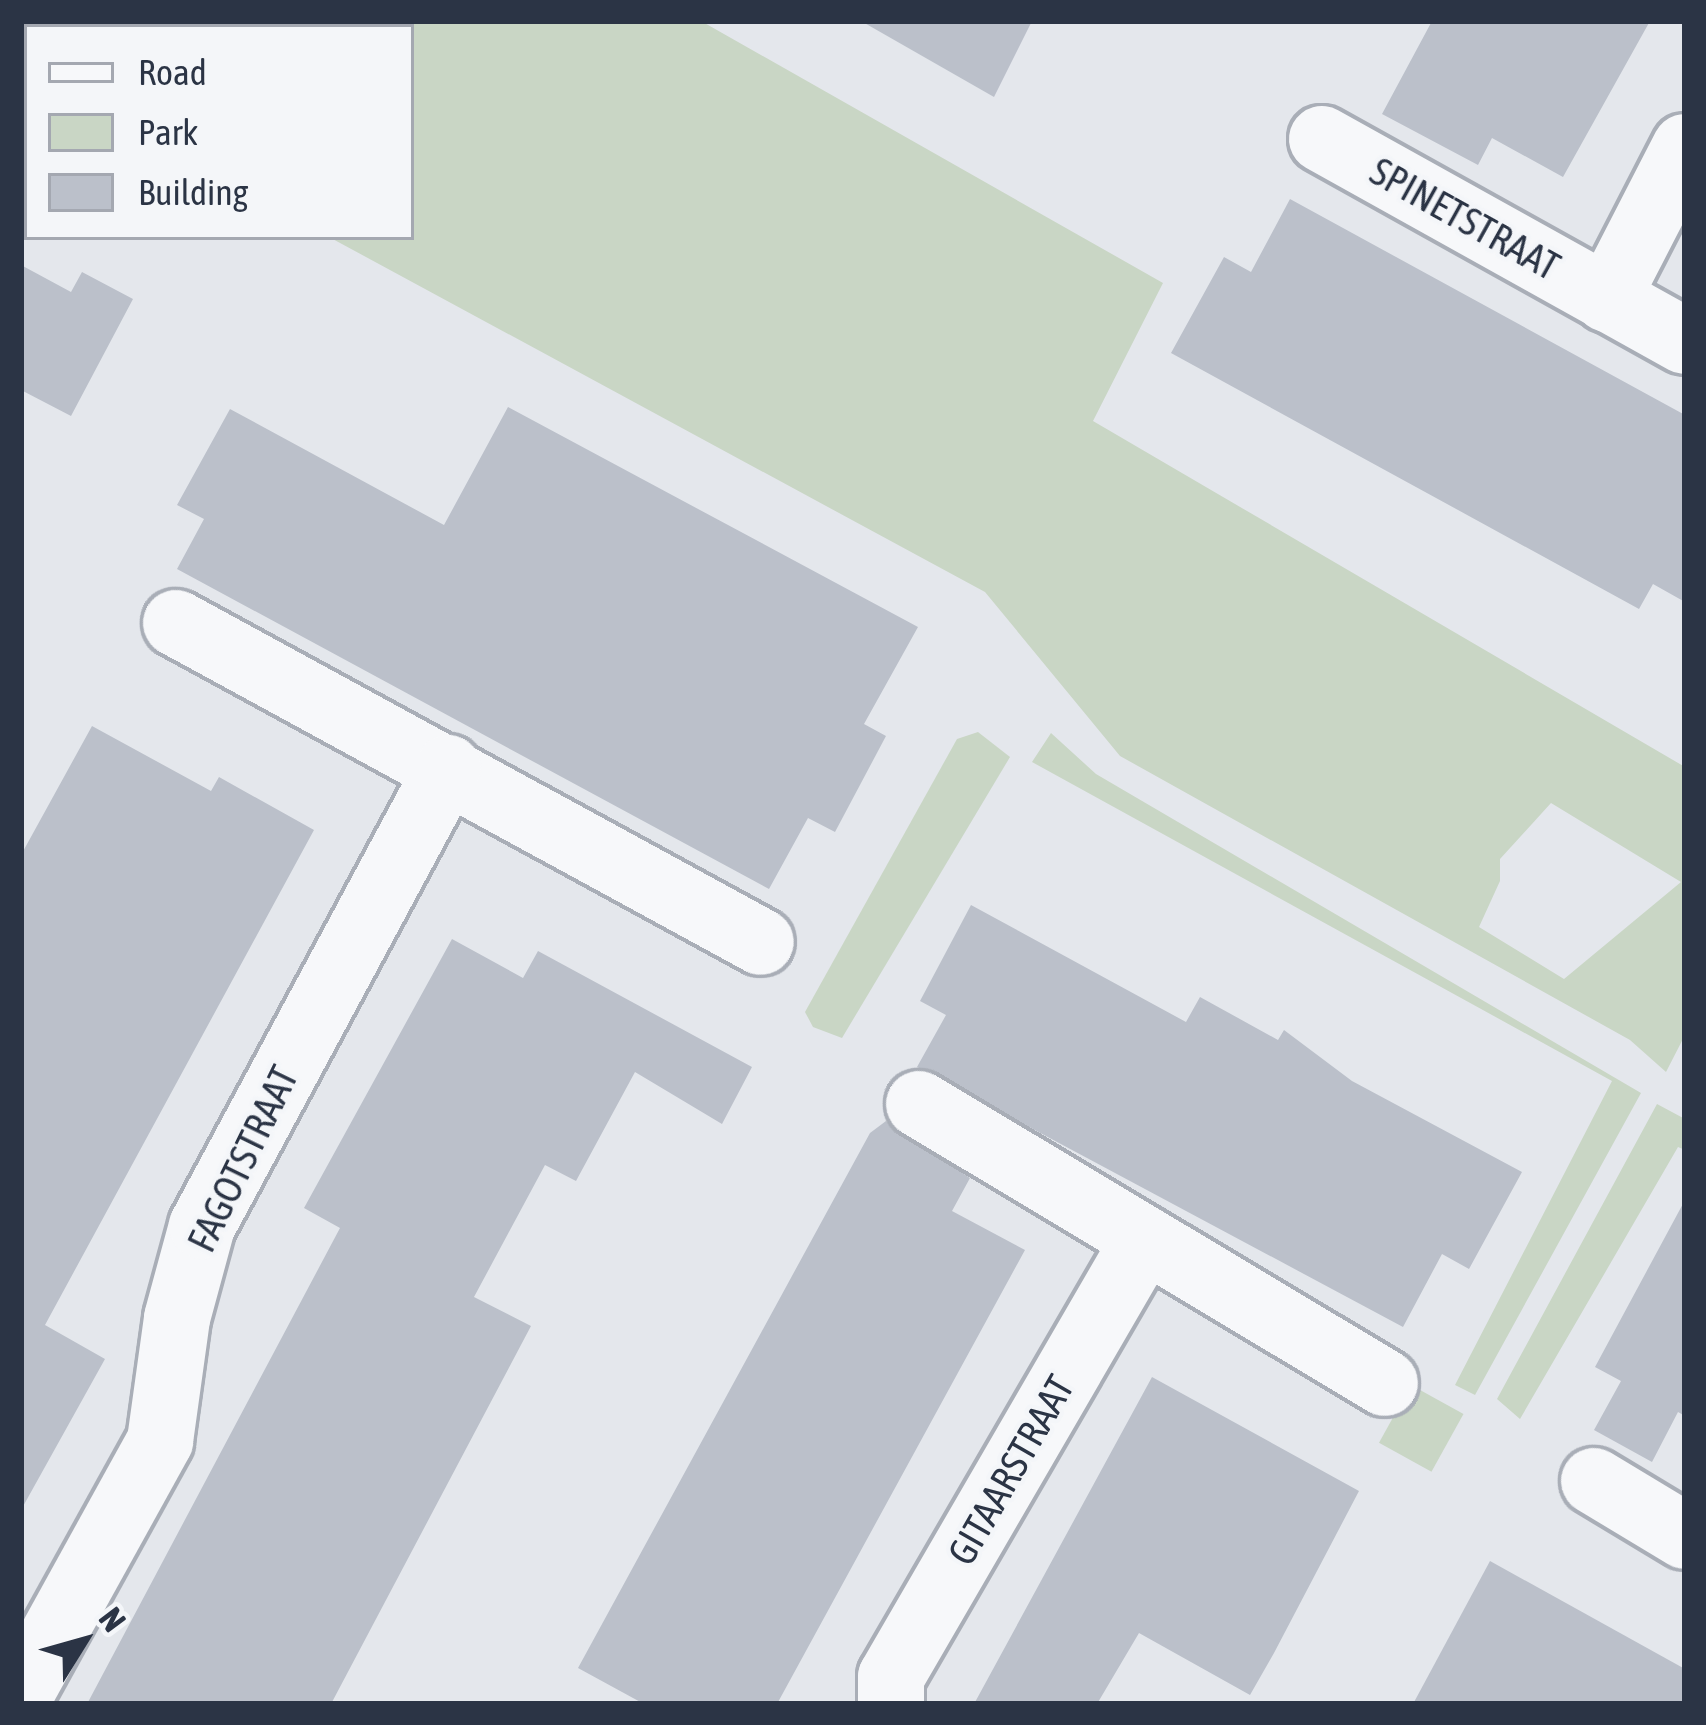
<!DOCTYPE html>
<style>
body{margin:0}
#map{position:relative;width:1706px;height:1725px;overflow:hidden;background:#e4e7ec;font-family:"Asap Condensed",sans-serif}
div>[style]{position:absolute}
.green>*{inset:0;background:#c9d6c5;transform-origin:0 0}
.building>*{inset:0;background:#bbc0ca}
.roads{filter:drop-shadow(3px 0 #a9aeb7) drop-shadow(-3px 0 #a9aeb7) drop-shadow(0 3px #a9aeb7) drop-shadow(0 -3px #a9aeb7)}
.minor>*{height:66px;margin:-33px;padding:0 33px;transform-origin:33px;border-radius:33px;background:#f7f8fa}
span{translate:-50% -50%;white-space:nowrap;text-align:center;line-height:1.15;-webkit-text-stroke:9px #f4f6f9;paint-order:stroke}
.street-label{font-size:39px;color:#2b3445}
.frame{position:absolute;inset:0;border:24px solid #2b3445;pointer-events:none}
.legend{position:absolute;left:24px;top:24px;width:390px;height:216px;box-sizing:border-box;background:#f4f6f9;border:3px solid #a4a8b1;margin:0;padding:15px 21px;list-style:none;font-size:36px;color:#2b3445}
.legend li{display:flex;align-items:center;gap:24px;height:60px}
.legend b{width:60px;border:3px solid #a4a8b1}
.north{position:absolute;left:24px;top:1581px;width:120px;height:120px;-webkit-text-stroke:9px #f4f6f9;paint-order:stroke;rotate:53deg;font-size:33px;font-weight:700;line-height:48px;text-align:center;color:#2b3445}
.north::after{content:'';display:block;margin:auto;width:42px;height:54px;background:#2b3445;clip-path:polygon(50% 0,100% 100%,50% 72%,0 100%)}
</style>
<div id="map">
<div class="green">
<i style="clip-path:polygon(21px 21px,316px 21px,27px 27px,27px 69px)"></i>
<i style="clip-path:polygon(evenodd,337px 21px,701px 21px,1163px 283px,1093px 421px,1685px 767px,1685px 1035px,1666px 1072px,1630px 1040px,1120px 756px,985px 592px,329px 237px,411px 237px,411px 27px,334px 27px,337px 21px,1551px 803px,1681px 882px,1564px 979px,1479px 927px,1500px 881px,1500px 859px,1551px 803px)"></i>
<i style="clip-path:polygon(978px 732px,1010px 757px,842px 1038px,813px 1027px,805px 1012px,957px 739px)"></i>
<i style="clip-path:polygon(1051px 733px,1096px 774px,1641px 1093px,1475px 1395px,1455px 1385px,1612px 1081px,1032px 762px)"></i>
<i style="clip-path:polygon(1657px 1104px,1685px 1119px,1685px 1150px,1678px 1147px,1520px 1419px,1497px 1399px)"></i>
<i style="left:1411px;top:1385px;width:60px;height:66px;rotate:29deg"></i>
</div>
<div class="building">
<i style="clip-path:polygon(861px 21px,1032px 21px,994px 97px)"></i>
<i style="clip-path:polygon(1432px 21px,1650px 21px,1563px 177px,1492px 138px,1478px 165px,1382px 114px)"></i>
<i style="clip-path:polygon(1290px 199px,1685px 415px,1685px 602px,1653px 584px,1639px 609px,1171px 353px,1224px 257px,1251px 272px)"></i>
<i style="clip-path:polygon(21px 265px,71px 292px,82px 272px,133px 299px,71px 416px,21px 390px)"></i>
<i style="clip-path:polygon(508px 407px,918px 627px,864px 724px,886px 736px,835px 832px,808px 818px,769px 889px,177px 569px,204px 519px,177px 505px,230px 409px,444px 525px)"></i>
<i style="clip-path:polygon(92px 726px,211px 791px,219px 777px,314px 830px,45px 1325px,105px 1359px,21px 1510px,21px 855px)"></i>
<i style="clip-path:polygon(971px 905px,1186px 1022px,1200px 997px,1278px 1040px,1284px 1030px,1352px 1081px,1522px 1172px,1469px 1269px,1442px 1254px,1403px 1327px,917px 1067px,946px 1015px,920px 1001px)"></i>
<i style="clip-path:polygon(452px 939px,523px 978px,538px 951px,752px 1067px,722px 1124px,635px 1072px,576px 1181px,545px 1165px,474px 1297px,531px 1326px,331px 1704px,87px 1704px,340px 1228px,304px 1208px)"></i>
<i style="clip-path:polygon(886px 1121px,970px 1178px,952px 1211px,1025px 1250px,777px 1704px,644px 1704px,578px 1668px,870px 1133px)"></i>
<i style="clip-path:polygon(1685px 1200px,1685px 1416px,1678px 1412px,1652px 1462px,1594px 1430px,1621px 1381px,1595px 1367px)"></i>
<i style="clip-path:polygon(1152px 1377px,1359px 1491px,1274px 1653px,1250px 1695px,1139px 1633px,1097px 1704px,974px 1704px)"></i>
<i style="clip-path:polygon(1490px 1561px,1685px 1669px,1685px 1704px,1413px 1704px)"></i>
</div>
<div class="roads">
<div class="minor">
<i style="left:1322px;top:139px;width:415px;rotate:29.1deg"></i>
<i style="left:1607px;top:299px;width:171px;rotate:-62.8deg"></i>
<i style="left:176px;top:623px;width:666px;rotate:28.6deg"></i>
<i style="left:919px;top:1104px;width:543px;rotate:30.91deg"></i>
<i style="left:1594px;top:1481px;width:106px;rotate:31.1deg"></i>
<i style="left:21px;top:1693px;width:288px;rotate:-61.1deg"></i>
<i style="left:160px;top:1441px;width:124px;rotate:-82.1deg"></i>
<i style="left:177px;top:1318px;width:95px;rotate:-74.8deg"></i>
<i style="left:202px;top:1226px;width:520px;rotate:-61.76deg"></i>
<i style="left:891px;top:1704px;width:27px;rotate:-90deg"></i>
<i style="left:891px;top:1677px;width:506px;rotate:-59.89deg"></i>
</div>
</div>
<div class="street-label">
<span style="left:1465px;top:219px;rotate:29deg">SPINETSTRAAT</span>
<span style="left:243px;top:1159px;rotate:-64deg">FAGOTSTRAAT</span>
<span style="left:1011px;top:1470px;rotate:-60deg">GITAARSTRAAT</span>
</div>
<div class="frame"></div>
<ul class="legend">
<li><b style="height:15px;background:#f7f8fa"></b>Road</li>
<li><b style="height:33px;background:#c9d6c5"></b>Park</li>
<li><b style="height:33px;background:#bbc0ca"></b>Building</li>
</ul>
<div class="north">N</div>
</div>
